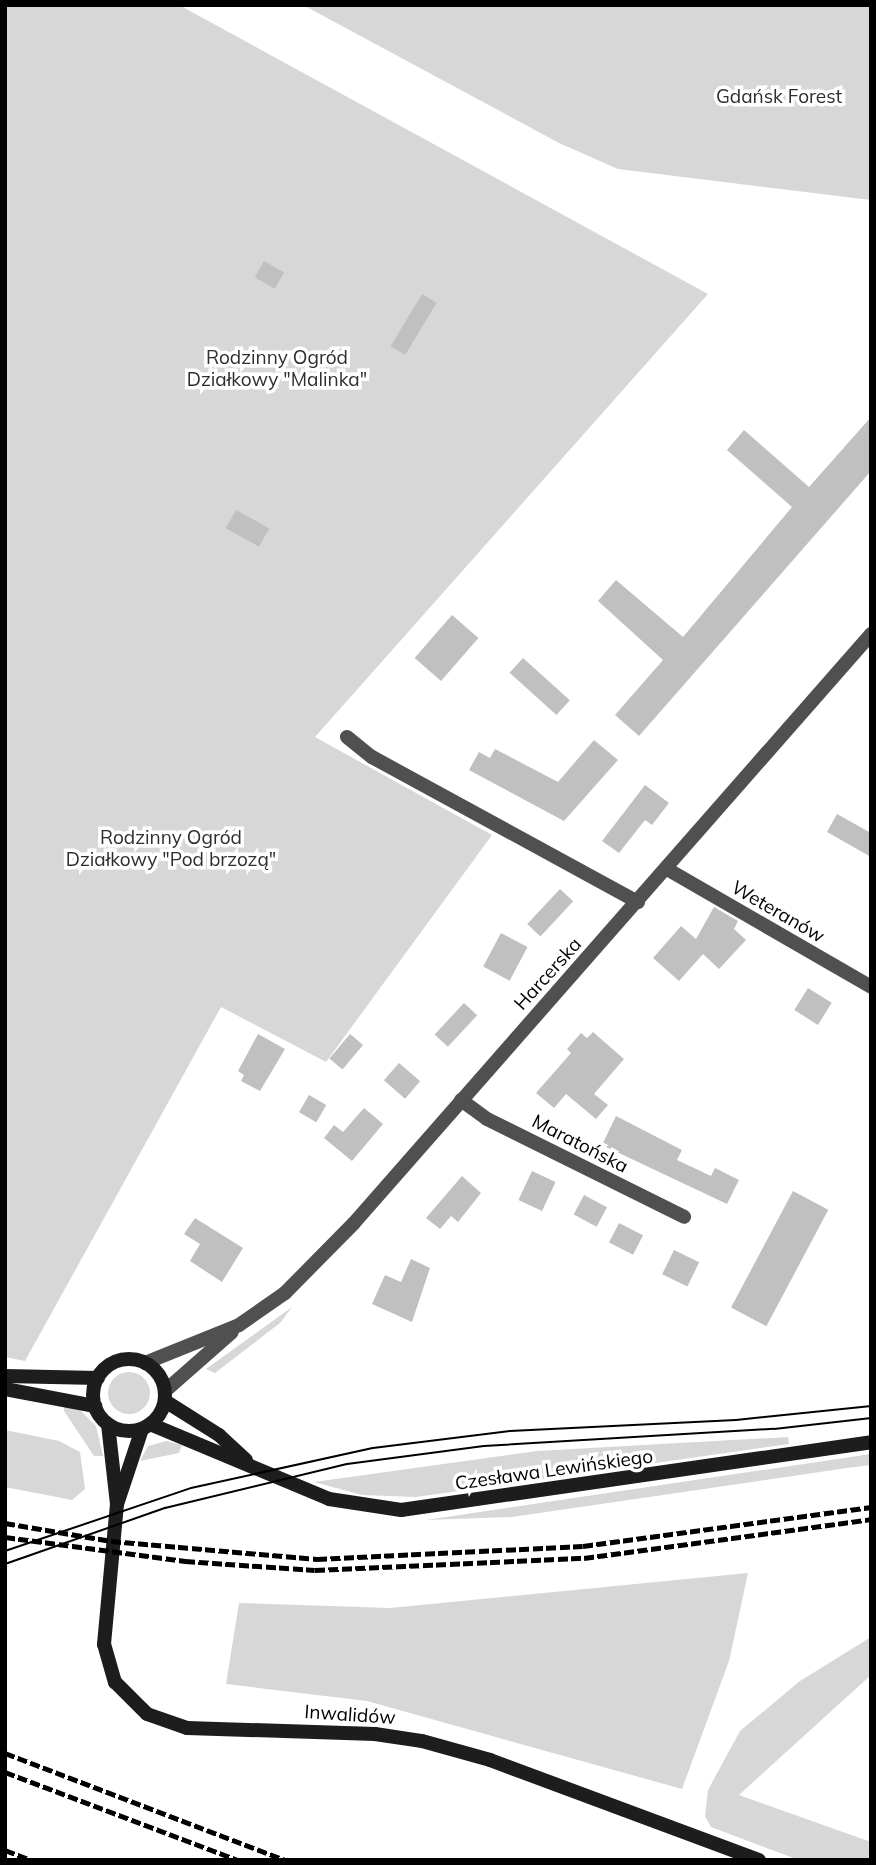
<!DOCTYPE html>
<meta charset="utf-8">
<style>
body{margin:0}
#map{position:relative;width:876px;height:1865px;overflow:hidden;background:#fff;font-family:Mulish,sans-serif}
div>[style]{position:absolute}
.green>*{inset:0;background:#d7d7d7}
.round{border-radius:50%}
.building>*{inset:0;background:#c0c0c0;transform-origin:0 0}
.street>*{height:14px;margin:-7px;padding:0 7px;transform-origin:7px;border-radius:7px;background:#505050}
.secondary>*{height:14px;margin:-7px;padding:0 7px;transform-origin:7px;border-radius:7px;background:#1d1d1d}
.secondary>.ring{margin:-7px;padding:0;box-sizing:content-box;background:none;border:14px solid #1d1d1d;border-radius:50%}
.tram>*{height:2px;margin:-1px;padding:0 1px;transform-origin:1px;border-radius:1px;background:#000}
.rail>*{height:5px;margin-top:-2.5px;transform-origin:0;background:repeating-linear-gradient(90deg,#000 0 10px,transparent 0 13.5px)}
span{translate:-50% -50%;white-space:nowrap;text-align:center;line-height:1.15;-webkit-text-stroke:7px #fff;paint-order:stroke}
.park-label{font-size:19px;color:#2e2e2e}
.street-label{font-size:19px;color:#000}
.frame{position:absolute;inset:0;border:7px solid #000;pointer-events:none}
</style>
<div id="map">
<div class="green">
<i style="clip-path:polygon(5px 5px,179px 5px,708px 294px,315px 737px,492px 835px,326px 1062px,221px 1007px,25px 1361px,5px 1357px)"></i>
<i style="clip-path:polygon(303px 5px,871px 5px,871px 200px,618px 169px,559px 143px)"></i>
<i style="clip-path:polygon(292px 1307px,280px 1323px,215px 1373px,206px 1369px)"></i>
<i class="round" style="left:108px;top:1372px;width:42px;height:42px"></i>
<i style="clip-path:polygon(64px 1405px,81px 1411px,96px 1426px,103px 1456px,94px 1456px,64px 1411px)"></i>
<i style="clip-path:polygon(5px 1430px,59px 1441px,80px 1452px,85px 1489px,72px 1500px,5px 1487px)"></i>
<i style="clip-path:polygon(788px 1437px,789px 1444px,416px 1497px,362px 1495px,314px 1482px,537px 1451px)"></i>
<i style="clip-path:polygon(166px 1441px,182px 1445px,179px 1453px,140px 1461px,148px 1446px)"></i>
<i style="clip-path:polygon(871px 1454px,871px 1465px,847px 1468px,512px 1517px,426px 1520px)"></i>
<i style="clip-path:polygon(748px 1573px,729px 1661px,682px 1789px,367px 1701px,226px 1684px,239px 1603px,390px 1608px)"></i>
<i style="clip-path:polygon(871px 1637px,871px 1675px,739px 1795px,871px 1842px,871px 1860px,799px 1860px,711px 1827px,705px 1816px,708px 1790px,740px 1731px,800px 1681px)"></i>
</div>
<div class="building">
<i style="left:264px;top:261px;width:23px;height:19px;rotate:29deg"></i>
<i style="left:422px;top:294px;width:17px;height:61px;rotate:31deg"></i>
<i style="clip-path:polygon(871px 417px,871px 471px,639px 736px,615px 715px,663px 660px,598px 601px,616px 580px,683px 637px,792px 507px,727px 450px,744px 430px,809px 487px)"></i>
<i style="left:236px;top:510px;width:38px;height:21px;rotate:29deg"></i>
<i style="left:452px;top:615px;width:35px;height:57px;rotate:41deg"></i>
<i style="left:523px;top:658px;width:63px;height:20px;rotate:42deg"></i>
<i style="clip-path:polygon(594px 740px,618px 760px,564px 821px,469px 770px,479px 752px,490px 758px,495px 749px,558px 782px)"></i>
<i style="clip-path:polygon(645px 785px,669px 803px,652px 825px,645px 820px,619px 853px,602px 841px)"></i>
<i style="clip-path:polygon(837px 814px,871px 833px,871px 857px,827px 832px)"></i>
<i style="left:560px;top:889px;width:18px;height:48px;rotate:43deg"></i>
<i style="clip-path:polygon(714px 907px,738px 921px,734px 929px,746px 940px,719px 969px,703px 954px,679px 981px,653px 958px,681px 926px,696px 939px)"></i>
<i style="left:501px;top:933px;width:30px;height:38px;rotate:28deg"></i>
<i style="left:808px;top:988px;width:28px;height:26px;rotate:32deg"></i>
<i style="left:464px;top:1003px;width:18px;height:43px;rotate:43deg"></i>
<i style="clip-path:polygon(593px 1032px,624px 1059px,594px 1094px,608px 1105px,596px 1119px,566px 1094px,554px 1108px,536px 1093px,571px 1053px,567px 1049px,581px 1033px,587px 1038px)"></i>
<i style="clip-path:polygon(258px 1034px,285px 1049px,260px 1091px,241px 1081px,244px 1075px,238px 1071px)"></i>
<i style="left:350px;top:1034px;width:17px;height:32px;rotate:40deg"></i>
<i style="left:399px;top:1063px;width:28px;height:23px;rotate:41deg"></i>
<i style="left:309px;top:1095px;width:20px;height:20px;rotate:30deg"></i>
<i style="clip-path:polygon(364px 1108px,383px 1124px,352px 1161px,324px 1138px,334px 1125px,343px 1132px)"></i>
<i style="clip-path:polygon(616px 1116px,682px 1150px,677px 1160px,711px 1176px,715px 1168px,739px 1180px,727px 1204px,602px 1145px)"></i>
<i style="left:532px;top:1171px;width:26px;height:32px;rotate:25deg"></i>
<i style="clip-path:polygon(462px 1176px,481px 1193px,458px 1222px,451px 1216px,440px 1229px,426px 1218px)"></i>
<i style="left:793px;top:1191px;width:40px;height:132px;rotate:28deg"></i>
<i style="left:584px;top:1195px;width:26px;height:22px;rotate:28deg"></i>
<i style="clip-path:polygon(195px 1218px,243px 1248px,222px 1282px,190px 1261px,200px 1244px,184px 1234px)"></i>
<i style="left:619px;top:1223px;width:27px;height:22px;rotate:27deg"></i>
<i style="left:674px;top:1250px;width:28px;height:27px;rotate:26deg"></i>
<i style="clip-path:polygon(411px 1259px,430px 1268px,412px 1322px,372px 1304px,385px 1275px,401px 1282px)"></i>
</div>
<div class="street">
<i style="left:347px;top:737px;width:32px;rotate:39deg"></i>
<i style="left:372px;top:757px;width:303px;rotate:28.6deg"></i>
<i style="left:667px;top:869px;width:236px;rotate:30deg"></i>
<i style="left:461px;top:1100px;width:32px;rotate:36deg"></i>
<i style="left:487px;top:1119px;width:220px;rotate:26.4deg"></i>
<i style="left:145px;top:1363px;width:101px;rotate:-22deg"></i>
<i style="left:239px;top:1325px;width:56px;rotate:-34.8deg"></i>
<i style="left:285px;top:1293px;width:98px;rotate:-45.4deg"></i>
<i style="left:354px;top:1223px;width:784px;rotate:-48.72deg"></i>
<i style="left:165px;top:1391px;width:89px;rotate:-41.4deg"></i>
</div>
<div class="secondary">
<i class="ring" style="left:93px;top:1359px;width:58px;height:58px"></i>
<i style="left:5px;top:1376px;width:93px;rotate:1.2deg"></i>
<i style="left:5px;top:1389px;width:92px;rotate:10.7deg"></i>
<i style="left:165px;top:1401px;width:64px;rotate:32.2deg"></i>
<i style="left:219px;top:1435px;width:37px;rotate:43deg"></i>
<i style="left:108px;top:1424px;width:81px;rotate:83.6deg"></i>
<i style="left:150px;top:1424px;width:194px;rotate:22.7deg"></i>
<i style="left:329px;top:1499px;width:73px;rotate:8.7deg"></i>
<i style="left:401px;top:1510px;width:475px;rotate:-8.2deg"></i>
<i style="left:142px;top:1429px;width:79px;rotate:108.4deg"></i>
<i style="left:117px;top:1504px;width:141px;rotate:95.3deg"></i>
<i style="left:104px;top:1644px;width:40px;rotate:74deg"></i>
<i style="left:115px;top:1682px;width:45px;rotate:45deg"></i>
<i style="left:147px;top:1714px;width:42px;rotate:19.3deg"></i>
<i style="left:187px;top:1728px;width:188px;rotate:1.8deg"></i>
<i style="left:375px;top:1734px;width:48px;rotate:8.5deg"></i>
<i style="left:422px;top:1741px;width:71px;rotate:15.6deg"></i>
<i style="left:490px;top:1760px;width:287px;rotate:20.4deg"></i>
</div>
<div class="tram">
<i style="left:5px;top:1551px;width:196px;rotate:-18.7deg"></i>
<i style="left:191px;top:1488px;width:186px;rotate:-12.4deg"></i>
<i style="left:373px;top:1448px;width:138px;rotate:-7.1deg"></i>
<i style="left:510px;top:1431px;width:226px;rotate:-2.8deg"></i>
<i style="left:736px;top:1420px;width:136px;rotate:-5.9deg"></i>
<i style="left:5px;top:1564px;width:170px;rotate:-19.3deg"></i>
<i style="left:165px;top:1508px;width:187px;rotate:-13.6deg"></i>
<i style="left:347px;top:1464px;width:138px;rotate:-7.5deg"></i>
<i style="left:484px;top:1446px;width:290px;rotate:-3.4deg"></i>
<i style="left:774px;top:1429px;width:98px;rotate:-6.5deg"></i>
</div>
<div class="rail">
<i style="left:5px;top:1523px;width:108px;rotate:9.6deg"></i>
<i style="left:111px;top:1541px;width:207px;rotate:5deg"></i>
<i style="left:317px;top:1559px;width:266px;rotate:-2.8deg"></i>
<i style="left:583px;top:1546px;width:291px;rotate:-7.7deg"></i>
<i style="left:5px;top:1537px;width:182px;rotate:7.6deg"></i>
<i style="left:185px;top:1561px;width:130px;rotate:4deg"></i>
<i style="left:315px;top:1570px;width:269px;rotate:-2.6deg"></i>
<i style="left:584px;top:1558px;width:290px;rotate:-7.7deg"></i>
<i style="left:5px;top:1753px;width:300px;rotate:20.9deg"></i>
<i style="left:5px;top:1772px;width:249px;rotate:20.7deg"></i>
<i style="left:5px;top:1850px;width:28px;rotate:21deg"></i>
</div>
<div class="park-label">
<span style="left:779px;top:97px">Gdańsk Forest</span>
<span style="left:277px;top:369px">Rodzinny Ogród<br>Działkowy "Malinka"</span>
<span style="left:171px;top:849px">Rodzinny Ogród<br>Działkowy "Pod brzozą"</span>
</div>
<div class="street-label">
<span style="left:778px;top:912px;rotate:30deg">Weteranów</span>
<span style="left:548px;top:974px;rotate:-48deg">Harcerska</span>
<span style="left:580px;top:1144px;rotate:27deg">Maratońska</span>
<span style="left:554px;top:1470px;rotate:-8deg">Czesława Lewińskiego</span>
<span style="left:350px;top:1715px;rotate:4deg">Inwalidów</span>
</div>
<div class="frame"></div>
</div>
